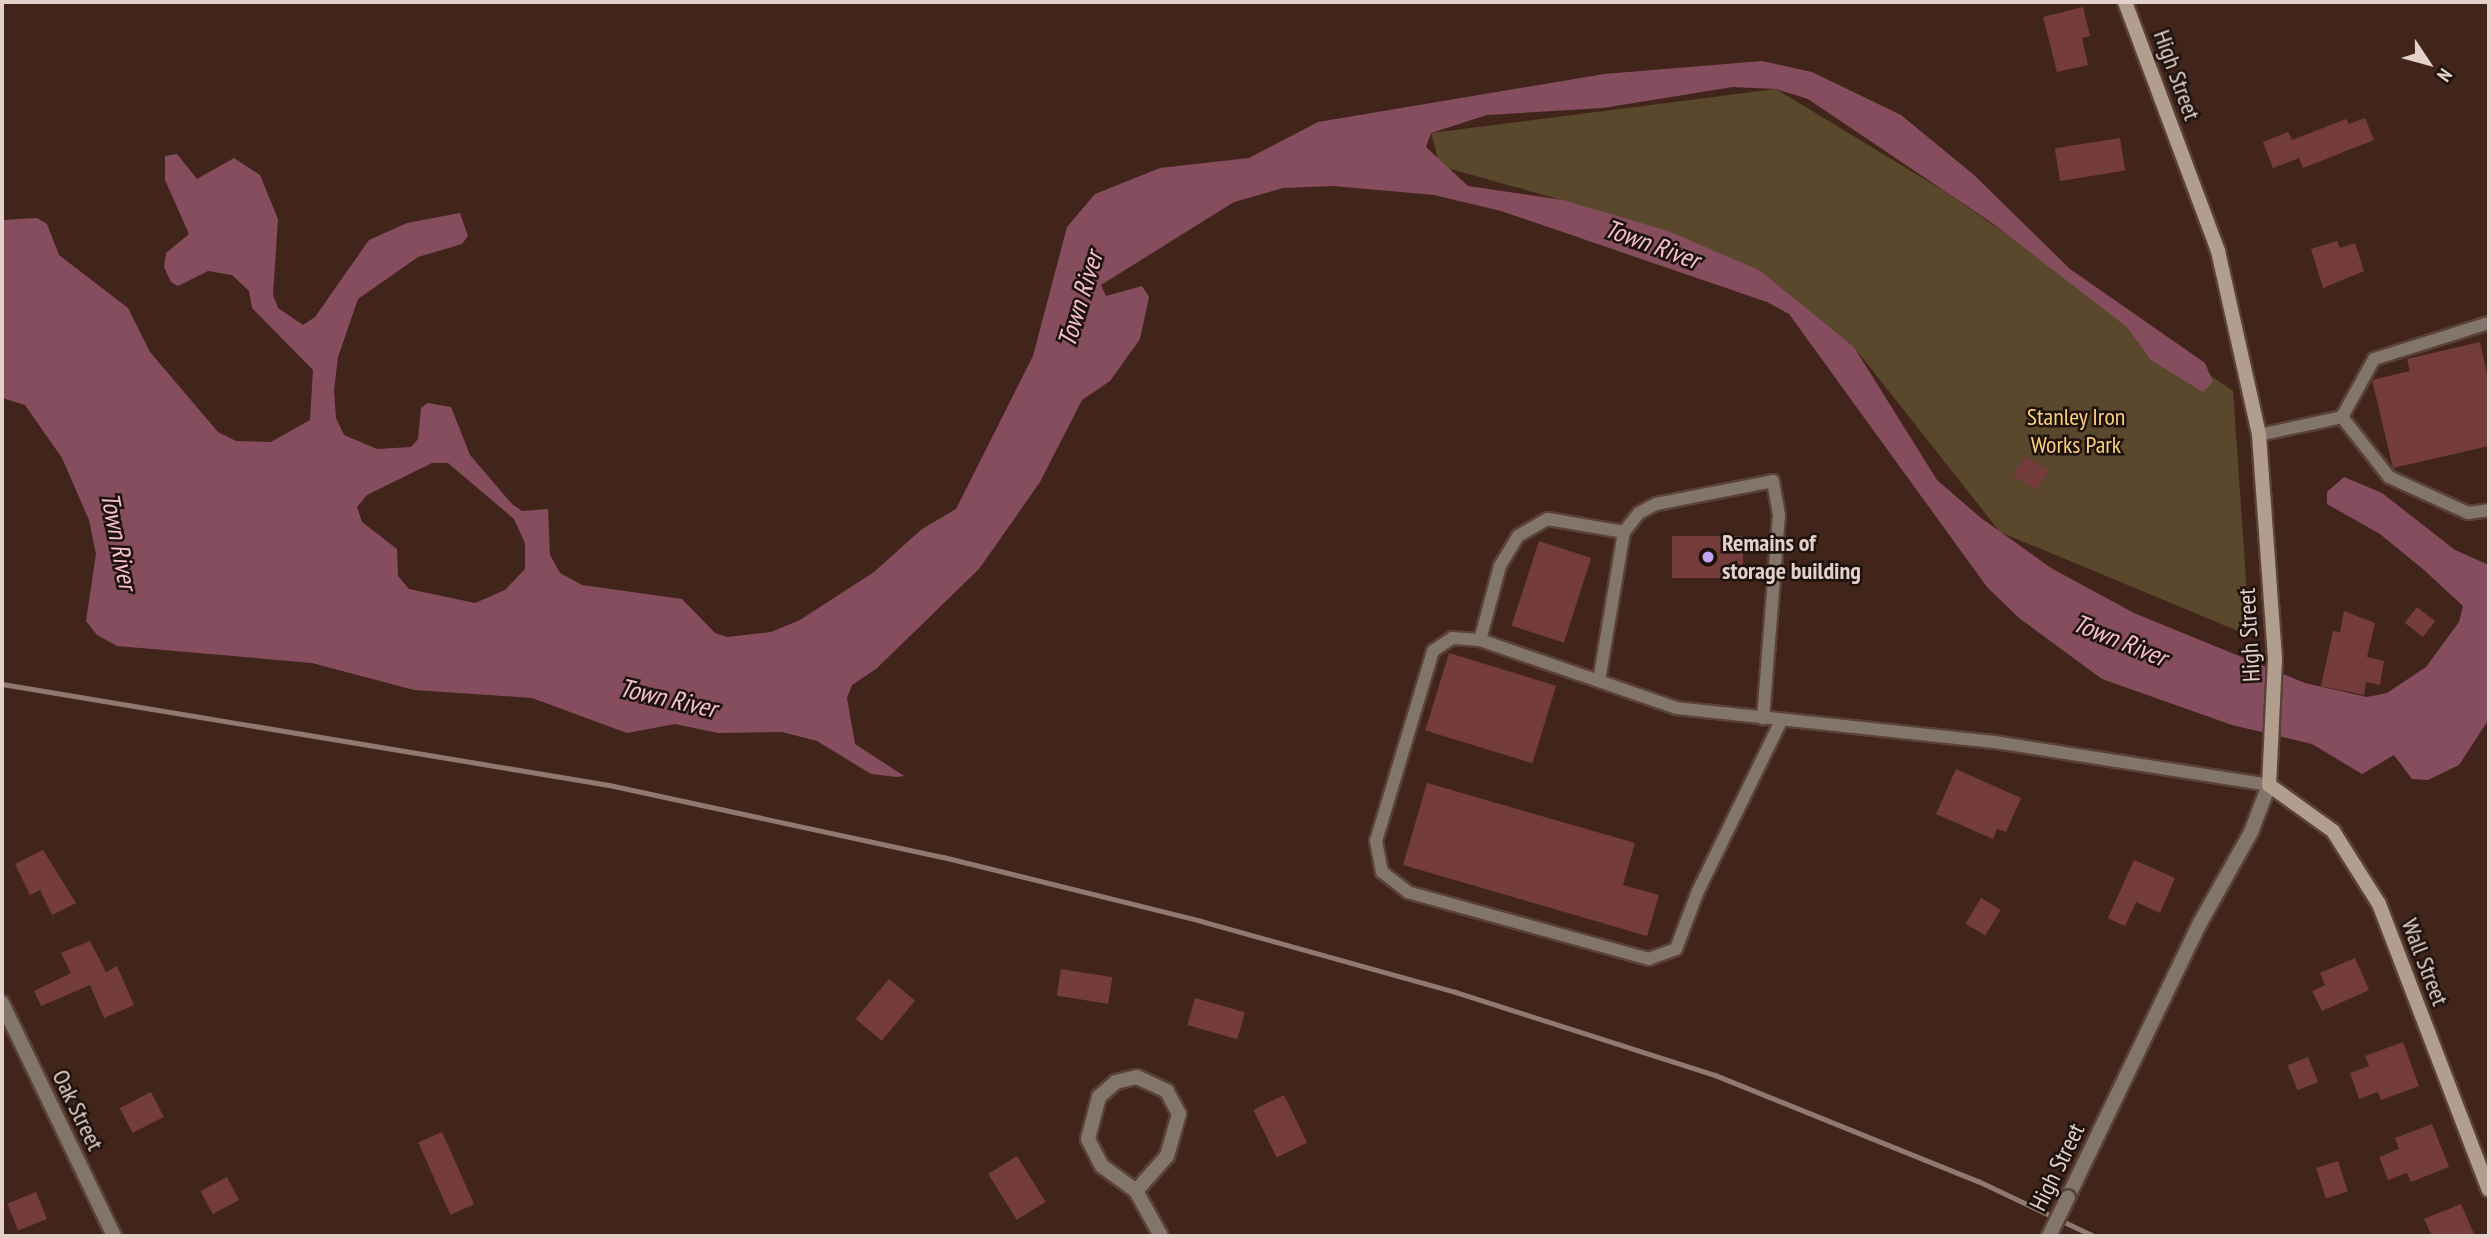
<!DOCTYPE html>
<style>
body{margin:0}
#map{position:relative;width:2491px;height:1238px;overflow:hidden;background:#41251b;font-family:"PT Sans Narrow",sans-serif}
div>[style]{position:absolute}
.green>*{inset:0;background:#59482b}
.water>*{inset:0;background:#864d5f}
.building>*{inset:0;background:#753c3c;transform-origin:0 0}
.roads{filter:drop-shadow(2px 0 #5b4137) drop-shadow(-2px 0 #5b4137) drop-shadow(0 2px #5b4137) drop-shadow(0 -2px #5b4137)}
.service>*{height:12px;margin:-6px;padding:0 6px;transform-origin:6px;border-radius:6px;background:#81756c}
.minor>*{height:14px;margin:-7px;padding:0 7px;transform-origin:7px;border-radius:7px;background:#81756c}
.tertiary>*{height:14px;margin:-7px;padding:0 7px;transform-origin:7px;border-radius:7px;background:#81756c}
.secondary>*{height:14px;margin:-7px;padding:0 7px;transform-origin:7px;border-radius:7px;background:#b19e8f}
.rail>*{height:5px;margin:-2.5px;padding:0 2.5px;transform-origin:2.5px;border-radius:2.5px;background:#907971}
.bridges{filter:drop-shadow(2px 0 #5b4137) drop-shadow(-2px 0 #5b4137) drop-shadow(0 2px #5b4137) drop-shadow(0 -2px #5b4137)}
.tertiary-bridge>*{height:14px;margin:-7px;padding:0 7px;transform-origin:7px;border-radius:7px;background:#81756c}
.dots>*{width:19px;height:19px;translate:-50% -50%;box-sizing:border-box;border:4px solid #1e120d;border-radius:50%}
span{translate:-50% -50%;white-space:nowrap;text-align:center;line-height:1.15;-webkit-text-stroke:5px #1e120d;paint-order:stroke}
.street-label{font-size:24px;color:#e4d1cb}
.park-label{font-size:24px;color:#fdd081}
.poi-label{font-size:24px;color:#e4d1cb;font-weight:700}
.left{translate:0 -50%;text-align:left}
.water-label{font-size:26px;color:#f8c0cf;font-style:italic}
.frame{position:absolute;inset:0;border:4px solid #e4d1cb;pointer-events:none}
.north{position:absolute;left:2393px;top:28px;width:70px;height:70px;-webkit-text-stroke:5px #1e120d;paint-order:stroke;rotate:126deg;font-size:19px;font-weight:700;line-height:28px;text-align:center;color:#e4d1cb}
.north::after{content:'';display:block;margin:auto;width:24px;height:32px;background:#e4d1cb;clip-path:polygon(50% 0,100% 100%,50% 72%,0 100%)}
</style>
<div id="map">
<div class="green">
<i style="clip-path:polygon(1776px 89px,1944px 191px,2233px 391px,2250px 636px,2000px 532px,1854px 347px,1761px 271px,1583px 206px,1440px 166px,1431px 133px)"></i>
</div>
<div class="water">
<i style="clip-path:polygon(evenodd,1762px 61px,1812px 72px,1901px 115px,1974px 175px,2070px 269px,2205px 363px,2213px 382px,2203px 392px,2151px 360px,2127px 327px,1992px 223px,1808px 99px,1776px 89px,1733px 87px,1603px 108px,1487px 115px,1431px 133px,1426px 147px,1468px 186px,1563px 200px,1668px 231px,1761px 271px,1854px 347px,1937px 480px,1981px 518px,2051px 568px,2134px 613px,2305px 683px,2367px 697px,2387px 693px,2426px 667px,2459px 622px,2463px 606px,2424px 570px,2380px 534px,2327px 504px,2327px 492px,2344px 477px,2382px 493px,2455px 550px,2489px 565px,2489px 719px,2459px 765px,2428px 780px,2412px 779px,2394px 755px,2362px 774px,2312px 744px,2232px 725px,2102px 679px,2019px 618px,1987px 587px,1789px 314px,1767px 302px,1501px 211px,1434px 195px,1333px 186px,1283px 188px,1234px 202px,1101px 285px,1106px 296px,1142px 286px,1149px 297px,1140px 339px,1110px 381px,1082px 400px,1040px 482px,979px 569px,876px 669px,852px 685px,847px 698px,855px 744px,904px 776px,897px 777px,871px 774px,817px 741px,782px 732px,718px 733px,675px 724px,627px 733px,532px 698px,414px 690px,312px 663px,117px 646px,97px 635px,86px 621px,96px 554px,89px 520px,62px 458px,25px 405px,2px 398px,2px 220px,37px 218px,47px 224px,59px 255px,128px 308px,150px 352px,218px 432px,236px 441px,271px 442px,310px 420px,313px 370px,252px 308px,249px 291px,232px 275px,208px 271px,178px 286px,171px 282px,164px 267px,166px 253px,189px 234px,165px 180px,165px 156px,177px 154px,197px 179px,234px 158px,260px 175px,278px 219px,273px 295px,278px 308px,303px 325px,315px 317px,369px 240px,407px 223px,460px 213px,468px 236px,462px 244px,418px 257px,358px 299px,338px 357px,334px 390px,336px 418px,344px 435px,377px 449px,411px 447px,418px 439px,421px 408px,428px 403px,451px 407px,470px 455px,512px 504px,522px 511px,548px 509px,550px 555px,560px 573px,582px 585px,682px 599px,715px 633px,727px 637px,771px 632px,800px 620px,874px 572px,922px 529px,956px 509px,1033px 356px,1067px 227px,1095px 194px,1160px 168px,1249px 158px,1318px 122px,1604px 74px,1762px 61px,432px 463px,448px 463px,514px 519px,525px 543px,525px 569px,505px 590px,475px 603px,409px 589px,398px 576px,397px 549px,362px 522px,357px 507px,367px 495px,432px 463px)"></i>
</div>
<div class="building">
<i style="clip-path:polygon(2083px 7px,2090px 36px,2082px 38px,2088px 65px,2057px 72px,2043px 17px)"></i>
<i style="clip-path:polygon(2365px 118px,2374px 140px,2303px 168px,2299px 158px,2273px 168px,2263px 142px,2288px 132px,2292px 140px,2346px 119px,2349px 124px)"></i>
<i style="left:2120px;top:138px;width:33px;height:66px;rotate:81deg"></i>
<i style="clip-path:polygon(2337px 241px,2340px 248px,2355px 243px,2364px 271px,2323px 288px,2311px 249px)"></i>
<i style="clip-path:polygon(2480px 342px,2489px 382px,2489px 446px,2393px 468px,2372px 380px,2410px 371px,2407px 359px)"></i>
<i style="left:2025px;top:456px;width:28px;height:23px;rotate:32deg"></i>
<i style="left:1672px;top:536px;width:71px;height:42px"></i>
<i style="left:1539px;top:541px;width:55px;height:89px;rotate:18deg"></i>
<i style="left:2417px;top:607px;width:23px;height:20px;rotate:38deg"></i>
<i style="clip-path:polygon(2344px 611px,2375px 623px,2367px 657px,2384px 661px,2380px 685px,2366px 682px,2364px 695px,2321px 686px,2333px 631px,2340px 632px)"></i>
<i style="left:1449px;top:653px;width:112px;height:81px;rotate:17deg"></i>
<i style="clip-path:polygon(1956px 769px,2021px 798px,2006px 832px,1997px 829px,1993px 839px,1936px 814px)"></i>
<i style="clip-path:polygon(1427px 783px,1635px 843px,1623px 885px,1659px 895px,1647px 936px,1403px 865px)"></i>
<i style="clip-path:polygon(43px 850px,76px 903px,52px 915px,40px 890px,30px 895px,15px 864px)"></i>
<i style="clip-path:polygon(2134px 860px,2175px 878px,2160px 913px,2136px 902px,2125px 926px,2108px 918px)"></i>
<i style="left:1981px;top:898px;width:23px;height:30px;rotate:31deg"></i>
<i style="clip-path:polygon(90px 941px,106px 972px,117px 966px,134px 1005px,104px 1018px,90px 985px,41px 1006px,34px 991px,71px 973px,61px 953px)"></i>
<i style="clip-path:polygon(2355px 958px,2369px 990px,2322px 1011px,2312px 991px,2325px 985px,2320px 973px)"></i>
<i style="left:1061px;top:969px;width:52px;height:27px;rotate:9deg"></i>
<i style="left:889px;top:979px;width:34px;height:52px;rotate:40deg"></i>
<i style="left:1195px;top:998px;width:52px;height:28px;rotate:16deg"></i>
<i style="clip-path:polygon(2403px 1042px,2419px 1086px,2381px 1100px,2378px 1092px,2359px 1099px,2350px 1073px,2369px 1066px,2365px 1056px)"></i>
<i style="left:2308px;top:1057px;width:27px;height:22px;rotate:68deg"></i>
<i style="left:151px;top:1092px;width:28px;height:35px;rotate:63deg"></i>
<i style="left:1284px;top:1095px;width:53px;height:34px;rotate:64deg"></i>
<i style="clip-path:polygon(2432px 1124px,2449px 1167px,2411px 1182px,2407px 1173px,2388px 1180px,2379px 1157px,2399px 1149px,2395px 1138px)"></i>
<i style="left:442px;top:1132px;width:79px;height:26px;rotate:66deg"></i>
<i style="left:1017px;top:1156px;width:54px;height:34px;rotate:58deg"></i>
<i style="left:2338px;top:1161px;width:32px;height:23px;rotate:72deg"></i>
<i style="left:227px;top:1177px;width:26px;height:30px;rotate:62deg"></i>
<i style="left:36px;top:1192px;width:29px;height:31px;rotate:68deg"></i>
<i style="clip-path:polygon(2461px 1204px,2475px 1236px,2432px 1236px,2424px 1219px)"></i>
</div>
<div class="roads">
<div class="service">
<i style="left:2342px;top:417px;width:76px;rotate:51.9deg"></i>
<i style="left:2389px;top:477px;width:87px;rotate:24.5deg"></i>
<i style="left:2468px;top:513px;width:21px;rotate:-8deg"></i>
<i style="left:2259px;top:435px;width:85px;rotate:-12.2deg"></i>
<i style="left:2342px;top:417px;width:66px;rotate:-61.1deg"></i>
<i style="left:2374px;top:359px;width:121px;rotate:-17.4deg"></i>
<i style="left:1480px;top:640px;width:77px;rotate:-74.9deg"></i>
<i style="left:1500px;top:566px;width:35px;rotate:-59deg"></i>
<i style="left:1518px;top:536px;width:34px;rotate:-30deg"></i>
<i style="left:1548px;top:519px;width:77px;rotate:9.7deg"></i>
<i style="left:1599px;top:681px;width:151px;rotate:-80.5deg"></i>
<i style="left:1624px;top:532px;width:24px;rotate:-52deg"></i>
<i style="left:1639px;top:513px;width:19px;rotate:-28deg"></i>
<i style="left:1656px;top:504px;width:119px;rotate:-11.1deg"></i>
<i style="left:1773px;top:481px;width:35px;rotate:80deg"></i>
<i style="left:1779px;top:515px;width:204px;rotate:94.5deg"></i>
<i style="left:1781px;top:721px;width:189px;rotate:116deg"></i>
<i style="left:1698px;top:891px;width:62px;rotate:110.8deg"></i>
<i style="left:1676px;top:949px;width:29px;rotate:160deg"></i>
<i style="left:1649px;top:959px;width:250px;rotate:-164.5deg"></i>
<i style="left:1408px;top:892px;width:33px;rotate:-142deg"></i>
<i style="left:1382px;top:872px;width:32px;rotate:-101deg"></i>
<i style="left:1376px;top:841px;width:198px;rotate:-73.3deg"></i>
<i style="left:1433px;top:651px;width:23px;rotate:-34deg"></i>
<i style="left:1452px;top:638px;width:28px;rotate:4deg"></i>
<i style="left:1480px;top:640px;width:207px;rotate:19.1deg"></i>
<i style="left:1676px;top:708px;width:321px;rotate:6.1deg"></i>
<i style="left:1995px;top:742px;width:277px;rotate:8.9deg"></i>
</div>
<div class="minor">
<i style="left:2px;top:1003px;width:259px;rotate:64.3deg"></i>
<i style="left:1136px;top:1191px;width:47px;rotate:-48.5deg"></i>
<i style="left:1167px;top:1156px;width:44px;rotate:-74.1deg"></i>
<i style="left:1179px;top:1114px;width:26px;rotate:-118deg"></i>
<i style="left:1167px;top:1091px;width:33px;rotate:-155deg"></i>
<i style="left:1137px;top:1077px;width:22px;rotate:167deg"></i>
<i style="left:1116px;top:1082px;width:23px;rotate:139deg"></i>
<i style="left:1099px;top:1097px;width:43px;rotate:104.7deg"></i>
<i style="left:1088px;top:1139px;width:30px;rotate:63deg"></i>
<i style="left:1102px;top:1166px;width:42px;rotate:36.3deg"></i>
<i style="left:1136px;top:1191px;width:51px;rotate:60.9deg"></i>
</div>
<div class="tertiary">
<i style="left:2068px;top:1197px;width:304px;rotate:-64.3deg"></i>
<i style="left:2200px;top:923px;width:104px;rotate:-60.7deg"></i>
<i style="left:2251px;top:832px;width:50px;rotate:-69deg"></i>
</div>
<div class="secondary">
<i style="left:2125px;top:2px;width:266px;rotate:69.5deg"></i>
<i style="left:2218px;top:251px;width:189px;rotate:77.4deg"></i>
<i style="left:2259px;top:435px;width:225px;rotate:85.9deg"></i>
<i style="left:2275px;top:659px;width:126px;rotate:92.7deg"></i>
<i style="left:2269px;top:785px;width:79px;rotate:35.7deg"></i>
<i style="left:2333px;top:831px;width:86px;rotate:57.8deg"></i>
<i style="left:2379px;top:904px;width:306px;rotate:69deg"></i>
</div>
</div>
<div class="rail">
<i style="left:2px;top:684px;width:615px;rotate:9.45deg"></i>
<i style="left:609px;top:785px;width:342px;rotate:12.2deg"></i>
<i style="left:943px;top:857px;width:266px;rotate:13.9deg"></i>
<i style="left:1201px;top:921px;width:264px;rotate:15.6deg"></i>
<i style="left:1455px;top:992px;width:273px;rotate:17.7deg"></i>
<i style="left:1715px;top:1075px;width:284px;rotate:22deg"></i>
<i style="left:1978px;top:1181px;width:128px;rotate:25.4deg"></i>
</div>
<div class="bridges">
<div class="tertiary-bridge">
<i style="left:2049px;top:1236px;width:43px;rotate:-64deg"></i>
</div>
</div>
<div class="dots">
<i style="left:1708px;top:557px;background:#c3a7f2"></i>
</div>
<div class="street-label">
<span style="left:2177px;top:75px;rotate:70deg">High Street</span>
<span style="left:2249px;top:635px;rotate:-93deg">High Street</span>
<span style="left:2425px;top:962px;rotate:69deg">Wall Street</span>
<span style="left:78px;top:1110px;rotate:64deg">Oak Street</span>
<span style="left:2057px;top:1167px;rotate:-64deg">High Street</span>
</div>
<div class="park-label">
<span style="left:2076px;top:431px">Stanley Iron<br>Works Park</span>
</div>
<div class="poi-label">
<span class="left" style="left:1722px;top:557px">Remains of<br>storage building</span>
</div>
<div class="water-label">
<span style="left:1652px;top:244px;rotate:20deg">Town River</span>
<span style="left:1080px;top:299px;rotate:-73deg">Town River</span>
<span style="left:119px;top:541px;rotate:79deg">Town River</span>
<span style="left:2120px;top:640px;rotate:22deg">Town River</span>
<span style="left:668px;top:698px;rotate:13deg">Town River</span>
</div>
<div class="frame"></div>
<div class="north">N</div>
</div>
